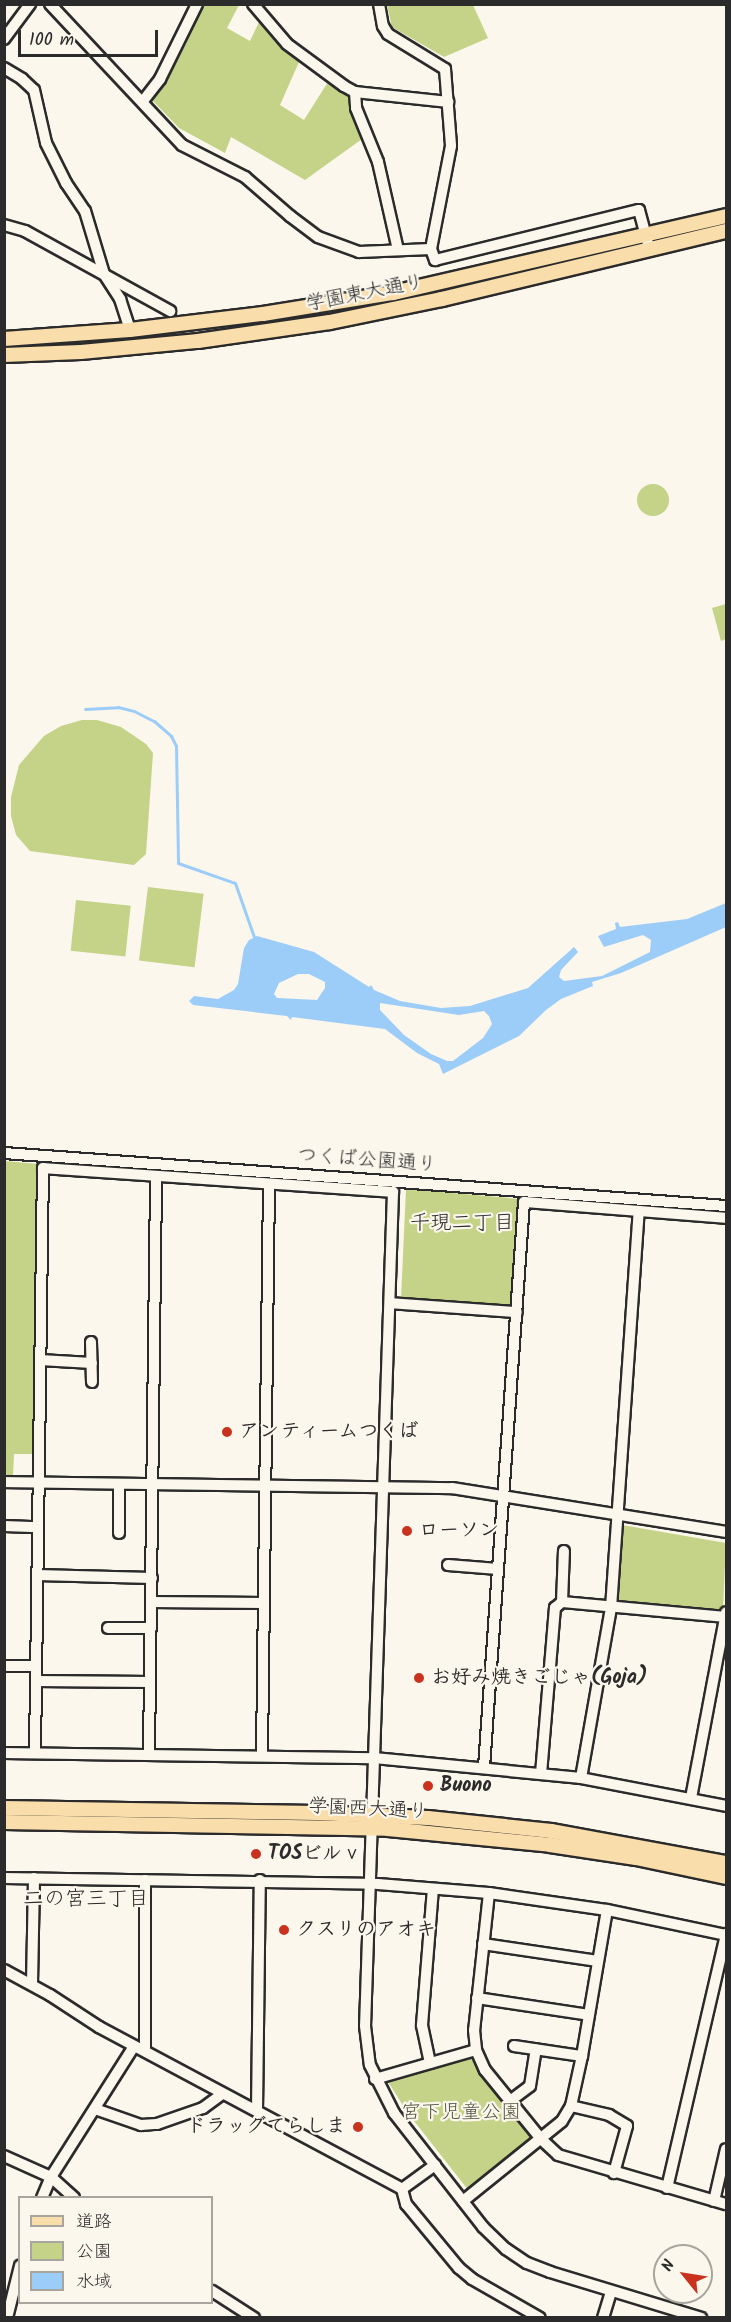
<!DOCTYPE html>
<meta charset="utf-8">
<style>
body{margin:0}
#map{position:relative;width:731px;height:2322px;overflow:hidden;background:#fbf7ec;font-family:Kalam,"Klee One",sans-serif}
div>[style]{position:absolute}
.green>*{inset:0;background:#c4d387;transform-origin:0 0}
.round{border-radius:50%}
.water>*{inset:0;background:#9cccf8}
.stream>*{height:3px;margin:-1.5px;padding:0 1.5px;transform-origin:1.5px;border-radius:1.5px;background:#9cccf8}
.roads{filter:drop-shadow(2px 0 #2b2b2b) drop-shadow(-2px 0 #2b2b2b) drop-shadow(0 2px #2b2b2b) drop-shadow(0 -2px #2b2b2b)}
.minor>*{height:10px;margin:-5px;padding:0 5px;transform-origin:5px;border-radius:5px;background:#fbf7ec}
.major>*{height:14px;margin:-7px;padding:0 7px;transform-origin:7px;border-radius:7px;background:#f9ddab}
.dots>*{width:16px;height:16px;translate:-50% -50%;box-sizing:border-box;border:3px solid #fbf7ec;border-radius:50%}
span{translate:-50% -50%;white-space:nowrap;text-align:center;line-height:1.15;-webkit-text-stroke:4.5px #fbf7ec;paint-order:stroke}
.street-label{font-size:20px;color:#2b2b2b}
.poi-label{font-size:20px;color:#2b2b2b;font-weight:700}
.left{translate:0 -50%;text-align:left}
.right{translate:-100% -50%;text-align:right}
.park-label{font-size:20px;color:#515542}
.neighbourhood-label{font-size:21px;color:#2b2b2b}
.frame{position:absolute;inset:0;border:6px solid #2b2b2b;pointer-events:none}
.legend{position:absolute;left:18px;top:2196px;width:195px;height:108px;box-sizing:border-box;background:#fbf7ec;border:2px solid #a8a59f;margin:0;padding:8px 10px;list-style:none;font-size:18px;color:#2b2b2b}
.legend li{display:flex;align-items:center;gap:12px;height:30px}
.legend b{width:30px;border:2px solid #a8a59f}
.north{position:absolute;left:653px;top:2244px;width:60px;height:60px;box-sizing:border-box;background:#fbf7ec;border:2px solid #a8a59f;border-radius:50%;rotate:300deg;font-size:16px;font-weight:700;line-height:24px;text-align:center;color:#2b2b2b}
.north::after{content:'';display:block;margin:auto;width:21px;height:27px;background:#c8321e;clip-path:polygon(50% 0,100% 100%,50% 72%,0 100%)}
.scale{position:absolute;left:18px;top:30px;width:140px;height:27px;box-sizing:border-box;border:3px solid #2b2b2b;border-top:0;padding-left:8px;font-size:18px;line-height:21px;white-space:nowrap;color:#2b2b2b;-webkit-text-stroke:4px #fbf7ec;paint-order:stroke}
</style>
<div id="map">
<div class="green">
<i style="clip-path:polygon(204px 5px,239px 5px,227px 28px,250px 41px,260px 20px,299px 62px,280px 105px,304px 120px,328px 82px,351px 94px,362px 139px,305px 180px,231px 137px,225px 153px,179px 128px,153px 101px,186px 44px,199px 11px)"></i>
<i style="clip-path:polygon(387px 5px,473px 5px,488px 38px,444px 57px,392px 27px)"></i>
<i class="round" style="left:637px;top:484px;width:32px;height:32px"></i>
<i style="clip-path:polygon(726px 604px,726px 639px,721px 641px,712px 608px)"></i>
<i style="clip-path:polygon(82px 720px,97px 720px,121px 727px,146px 744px,153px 753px,146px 854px,134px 865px,30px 851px,16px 835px,11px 816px,11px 797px,19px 765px,44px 736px,61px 726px)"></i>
<i style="left:148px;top:887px;width:56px;height:74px;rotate:7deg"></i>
<i style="left:76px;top:900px;width:55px;height:51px;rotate:6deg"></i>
<i style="clip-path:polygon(5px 1161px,38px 1164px,35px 1454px,14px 1454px,13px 1475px,5px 1475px)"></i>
<i style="clip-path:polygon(406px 1189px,520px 1199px,513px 1303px,509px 1307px,401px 1299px)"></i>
<i style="clip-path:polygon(622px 1525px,726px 1543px,723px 1609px,719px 1613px,615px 1602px)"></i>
<i style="clip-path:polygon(471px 2055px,532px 2136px,532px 2141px,469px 2191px,407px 2112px,387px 2080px)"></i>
</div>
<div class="water">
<i style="clip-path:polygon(evenodd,726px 903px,726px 927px,621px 973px,592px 982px,593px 986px,561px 999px,546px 1010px,519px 1036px,443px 1074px,439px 1064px,417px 1053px,385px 1029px,292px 1017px,291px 1020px,287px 1016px,193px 1005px,189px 1001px,194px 996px,218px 999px,234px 990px,238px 984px,244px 948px,249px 940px,257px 936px,314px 952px,369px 987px,371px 985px,374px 990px,400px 1001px,441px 1008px,470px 1006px,528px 988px,574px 947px,578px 952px,561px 970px,559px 977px,564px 981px,602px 976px,650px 952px,651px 940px,643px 935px,604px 947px,598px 936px,616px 929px,615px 923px,618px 922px,620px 927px,687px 919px,726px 903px,298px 974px,309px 974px,325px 982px,325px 988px,317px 1000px,277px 998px,274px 994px,279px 983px,298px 974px,726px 903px,380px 1003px,459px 1015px,484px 1011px,489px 1016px,492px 1024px,483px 1038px,453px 1061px,447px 1061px,431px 1054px,404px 1035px,380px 1010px,380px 1003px)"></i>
</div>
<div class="stream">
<i style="left:85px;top:709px;width:33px;rotate:-3deg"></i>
<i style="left:118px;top:707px;width:16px;rotate:14deg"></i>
<i style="left:134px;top:711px;width:22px;rotate:27deg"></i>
<i style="left:154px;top:721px;width:23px;rotate:41deg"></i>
<i style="left:171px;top:736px;width:11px;rotate:63deg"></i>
<i style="left:176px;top:746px;width:117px;rotate:89deg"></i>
<i style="left:178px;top:863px;width:60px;rotate:19.3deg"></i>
<i style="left:235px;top:883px;width:57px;rotate:70.6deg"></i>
</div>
<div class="roads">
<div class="minor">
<i style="left:50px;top:4px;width:193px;rotate:46.9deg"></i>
<i style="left:182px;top:145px;width:71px;rotate:26.9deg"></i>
<i style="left:245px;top:177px;width:60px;rotate:40.9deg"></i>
<i style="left:290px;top:216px;width:35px;rotate:37deg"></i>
<i style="left:318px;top:237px;width:44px;rotate:20.1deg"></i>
<i style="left:359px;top:252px;width:72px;rotate:-2.4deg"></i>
<i style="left:253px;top:4px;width:52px;rotate:49.6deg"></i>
<i style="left:287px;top:44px;width:71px;rotate:36.4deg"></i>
<i style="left:344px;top:86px;width:13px;rotate:29deg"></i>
<i style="left:355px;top:92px;width:94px;rotate:6.1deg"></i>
<i style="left:379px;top:4px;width:22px;rotate:80deg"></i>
<i style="left:383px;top:26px;width:9px;rotate:58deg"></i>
<i style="left:388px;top:34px;width:67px;rotate:31.6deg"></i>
<i style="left:445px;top:69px;width:77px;rotate:85.5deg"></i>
<i style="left:451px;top:146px;width:105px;rotate:101deg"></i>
<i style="left:431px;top:249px;width:12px;rotate:70deg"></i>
<i style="left:435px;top:260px;width:210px;rotate:-13.8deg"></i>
<i style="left:639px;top:210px;width:42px;rotate:75deg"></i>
<i style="left:4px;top:39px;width:44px;rotate:-53.4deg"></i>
<i style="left:4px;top:68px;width:21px;rotate:31deg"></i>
<i style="left:22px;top:79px;width:16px;rotate:43deg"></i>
<i style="left:34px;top:90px;width:54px;rotate:77.2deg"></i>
<i style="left:46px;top:143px;width:45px;rotate:63.4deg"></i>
<i style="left:66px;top:183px;width:34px;rotate:56deg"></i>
<i style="left:85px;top:211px;width:66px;rotate:73.2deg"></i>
<i style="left:104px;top:274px;width:30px;rotate:57deg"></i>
<i style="left:120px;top:299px;width:33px;rotate:72deg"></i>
<i style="left:355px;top:92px;width:16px;rotate:86deg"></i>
<i style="left:356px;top:108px;width:58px;rotate:67.8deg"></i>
<i style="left:378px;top:162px;width:90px;rotate:77.2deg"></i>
<i style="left:143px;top:101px;width:28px;rotate:-52deg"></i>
<i style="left:160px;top:79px;width:84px;rotate:-63.7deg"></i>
<i style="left:4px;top:225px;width:22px;rotate:16deg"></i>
<i style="left:25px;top:231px;width:166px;rotate:28.9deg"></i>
<i style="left:4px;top:1153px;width:724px;rotate:4.2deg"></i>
<i style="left:390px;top:1303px;width:127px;rotate:4.1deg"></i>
<i style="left:91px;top:1342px;width:40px;rotate:88.6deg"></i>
<i style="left:40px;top:1360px;width:52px;rotate:3.3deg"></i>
<i style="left:4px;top:1482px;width:448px;rotate:0.8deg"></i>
<i style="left:452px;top:1488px;width:278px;rotate:9.1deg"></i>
<i style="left:4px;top:1526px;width:34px;rotate:2deg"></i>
<i style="left:119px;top:1533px;width:49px;rotate:-90deg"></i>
<i style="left:448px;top:1565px;width:50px;rotate:4.6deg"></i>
<i style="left:37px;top:1575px;width:115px;rotate:1.5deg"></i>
<i style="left:151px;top:1602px;width:113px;rotate:0.5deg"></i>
<i style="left:562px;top:1602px;width:51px;rotate:-87.8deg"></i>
<i style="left:108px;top:1628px;width:43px"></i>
<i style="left:4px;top:1666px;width:32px"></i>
<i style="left:36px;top:1681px;width:114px;rotate:0.5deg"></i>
<i style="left:4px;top:1753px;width:370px;rotate:0.8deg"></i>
<i style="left:374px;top:1758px;width:208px;rotate:5.5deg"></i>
<i style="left:581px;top:1778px;width:148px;rotate:10.9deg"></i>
<i style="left:35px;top:1753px;width:585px;rotate:-89.22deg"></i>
<i style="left:43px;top:1168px;width:351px;rotate:3.9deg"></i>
<i style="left:393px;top:1192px;width:834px;rotate:91.92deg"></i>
<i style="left:365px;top:2026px;width:39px;rotate:83deg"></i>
<i style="left:370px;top:2065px;width:54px;rotate:63.4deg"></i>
<i style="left:394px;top:2113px;width:145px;rotate:52deg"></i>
<i style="left:483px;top:2227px;width:32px;rotate:44deg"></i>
<i style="left:506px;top:2249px;width:25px;rotate:34deg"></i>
<i style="left:527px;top:2263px;width:25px;rotate:21deg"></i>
<i style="left:550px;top:2272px;width:158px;rotate:16.9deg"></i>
<i style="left:149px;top:1754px;width:577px;rotate:-89.3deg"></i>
<i style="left:262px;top:1755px;width:571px;rotate:-89.3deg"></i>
<i style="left:484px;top:1767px;width:566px;rotate:-85.95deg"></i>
<i style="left:524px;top:1202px;width:203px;rotate:4.5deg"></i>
<i style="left:541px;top:1774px;width:167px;rotate:-85.2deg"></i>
<i style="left:555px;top:1608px;width:9px;rotate:-41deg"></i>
<i style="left:562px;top:1602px;width:165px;rotate:5.2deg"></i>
<i style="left:581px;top:1778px;width:173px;rotate:-80deg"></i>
<i style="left:611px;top:1608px;width:398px;rotate:-86deg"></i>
<i style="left:691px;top:1798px;width:189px;rotate:-79.3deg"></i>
<i style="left:4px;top:1878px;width:374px;rotate:0.9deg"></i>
<i style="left:378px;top:1884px;width:111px;rotate:4.6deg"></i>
<i style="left:489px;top:1893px;width:119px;rotate:8.2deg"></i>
<i style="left:607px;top:1910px;width:122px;rotate:11.9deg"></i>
<i style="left:489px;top:1893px;width:138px;rotate:96.2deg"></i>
<i style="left:474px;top:2030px;width:20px;rotate:84deg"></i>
<i style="left:476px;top:2050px;width:22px;rotate:66deg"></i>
<i style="left:485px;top:2070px;width:89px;rotate:50.9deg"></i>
<i style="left:541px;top:2139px;width:23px;rotate:43deg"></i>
<i style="left:558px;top:2155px;width:175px;rotate:16.3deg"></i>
<i style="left:483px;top:1944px;width:116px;rotate:8.4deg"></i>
<i style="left:4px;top:1970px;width:52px;rotate:28.5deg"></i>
<i style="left:50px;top:1995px;width:59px;rotate:33.1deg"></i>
<i style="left:99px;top:2027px;width:344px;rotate:28.1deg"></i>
<i style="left:402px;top:2189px;width:41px;rotate:-36deg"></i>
<i style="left:32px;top:1984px;width:106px;rotate:-88.9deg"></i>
<i style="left:477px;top:1998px;width:113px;rotate:8.6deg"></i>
<i style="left:514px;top:2046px;width:69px;rotate:8.4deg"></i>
<i style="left:145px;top:2051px;width:171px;rotate:-90deg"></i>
<i style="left:430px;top:2063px;width:39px;rotate:-102deg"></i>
<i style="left:422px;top:2025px;width:136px;rotate:-85.4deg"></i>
<i style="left:375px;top:2079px;width:105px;rotate:-16deg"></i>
<i style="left:510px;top:2101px;width:25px;rotate:-37deg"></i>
<i style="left:530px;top:2086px;width:37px;rotate:-81deg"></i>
<i style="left:571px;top:2106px;width:39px;rotate:13deg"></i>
<i style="left:609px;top:2115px;width:21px;rotate:31deg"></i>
<i style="left:627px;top:2126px;width:49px;rotate:105.5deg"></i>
<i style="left:95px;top:2109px;width:49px;rotate:19.2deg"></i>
<i style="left:141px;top:2125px;width:16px;rotate:-4deg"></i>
<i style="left:157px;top:2124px;width:49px;rotate:-19.2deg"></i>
<i style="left:203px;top:2108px;width:22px;rotate:-36deg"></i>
<i style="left:257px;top:2111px;width:231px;rotate:-89.3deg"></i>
<i style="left:4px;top:2156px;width:51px;rotate:24.1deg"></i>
<i style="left:51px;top:2177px;width:31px;rotate:42deg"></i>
<i style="left:667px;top:2188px;width:261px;rotate:-76.9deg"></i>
<i style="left:402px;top:2189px;width:16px;rotate:75deg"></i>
<i style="left:406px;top:2204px;width:83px;rotate:50.4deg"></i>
<i style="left:459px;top:2268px;width:17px;rotate:40deg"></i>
<i style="left:472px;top:2279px;width:78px;rotate:29.8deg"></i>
<i style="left:42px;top:2198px;width:23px;rotate:-67deg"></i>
<i style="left:51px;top:2177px;width:155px;rotate:-57.6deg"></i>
<i style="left:463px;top:2201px;width:127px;rotate:-38.9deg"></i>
<i style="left:562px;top:2121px;width:17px;rotate:-59deg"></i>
<i style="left:571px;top:2106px;width:51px;rotate:-77.6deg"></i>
<i style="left:582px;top:2056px;width:148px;rotate:-80.3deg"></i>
<i style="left:714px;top:2201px;width:53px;rotate:-77deg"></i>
<i style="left:212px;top:2291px;width:50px;rotate:32.7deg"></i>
<i style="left:7px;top:2318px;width:54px;rotate:-76deg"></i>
<i style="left:603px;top:2318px;width:28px;rotate:-73deg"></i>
</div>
<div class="major">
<i style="left:4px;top:339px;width:126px;rotate:-4.1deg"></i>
<i style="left:130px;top:330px;width:134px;rotate:-6.9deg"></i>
<i style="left:263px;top:314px;width:132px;rotate:-9.2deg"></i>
<i style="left:393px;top:293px;width:342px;rotate:-13deg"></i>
<i style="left:4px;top:355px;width:77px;rotate:-2.2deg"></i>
<i style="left:81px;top:352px;width:118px;rotate:-5.4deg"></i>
<i style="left:198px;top:341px;width:133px;rotate:-8.2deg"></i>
<i style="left:330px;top:322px;width:114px;rotate:-11.6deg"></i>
<i style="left:442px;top:299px;width:292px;rotate:-13.5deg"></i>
<i style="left:4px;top:1808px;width:313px;rotate:0.9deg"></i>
<i style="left:317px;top:1813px;width:111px;rotate:2.6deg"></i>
<i style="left:428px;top:1818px;width:124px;rotate:6deg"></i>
<i style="left:551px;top:1831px;width:178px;rotate:10.4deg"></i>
<i style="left:4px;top:1822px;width:384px;rotate:1deg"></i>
<i style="left:388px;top:1829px;width:163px;rotate:5.6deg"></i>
<i style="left:550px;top:1845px;width:87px;rotate:8.6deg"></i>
<i style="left:636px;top:1858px;width:92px;rotate:11.9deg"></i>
</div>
</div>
<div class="dots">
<i style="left:227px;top:1432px;background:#c8321e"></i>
<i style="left:407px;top:1531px;background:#c8321e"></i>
<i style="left:419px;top:1678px;background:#c8321e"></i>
<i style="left:428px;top:1786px;background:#c8321e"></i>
<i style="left:256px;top:1854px;background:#c8321e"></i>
<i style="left:284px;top:1930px;background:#c8321e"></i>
<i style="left:358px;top:2127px;background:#c8321e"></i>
</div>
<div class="street-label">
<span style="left:365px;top:294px;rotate:-11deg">学園東大通り</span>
<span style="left:367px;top:1161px;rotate:4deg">つくば公園通り</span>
<span style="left:368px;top:1810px;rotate:3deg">学園西大通り</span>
</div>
<div class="poi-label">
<span class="left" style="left:239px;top:1432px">アンティームつくば</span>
<span class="left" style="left:419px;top:1531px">ローソン</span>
<span class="left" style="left:431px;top:1678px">お好み焼きごじゃ(Goja)</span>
<span class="left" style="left:440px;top:1786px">Buono</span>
<span class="left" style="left:268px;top:1854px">TOSビルⅴ</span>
<span class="left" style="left:296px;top:1930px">クスリのアオキ</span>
<span class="right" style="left:346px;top:2127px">ドラッグてらしま</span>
</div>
<div class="park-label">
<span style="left:461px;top:2113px">宮下児童公園</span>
</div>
<div class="neighbourhood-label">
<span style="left:462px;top:1224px">千現二丁目</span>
<span style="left:86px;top:1900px">二の宮三丁目</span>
</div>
<div class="frame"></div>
<ul class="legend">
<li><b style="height:8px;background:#f9ddab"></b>道路</li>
<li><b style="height:16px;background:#c4d387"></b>公園</li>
<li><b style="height:16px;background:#9cccf8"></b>水域</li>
</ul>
<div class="north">N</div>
<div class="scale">100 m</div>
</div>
